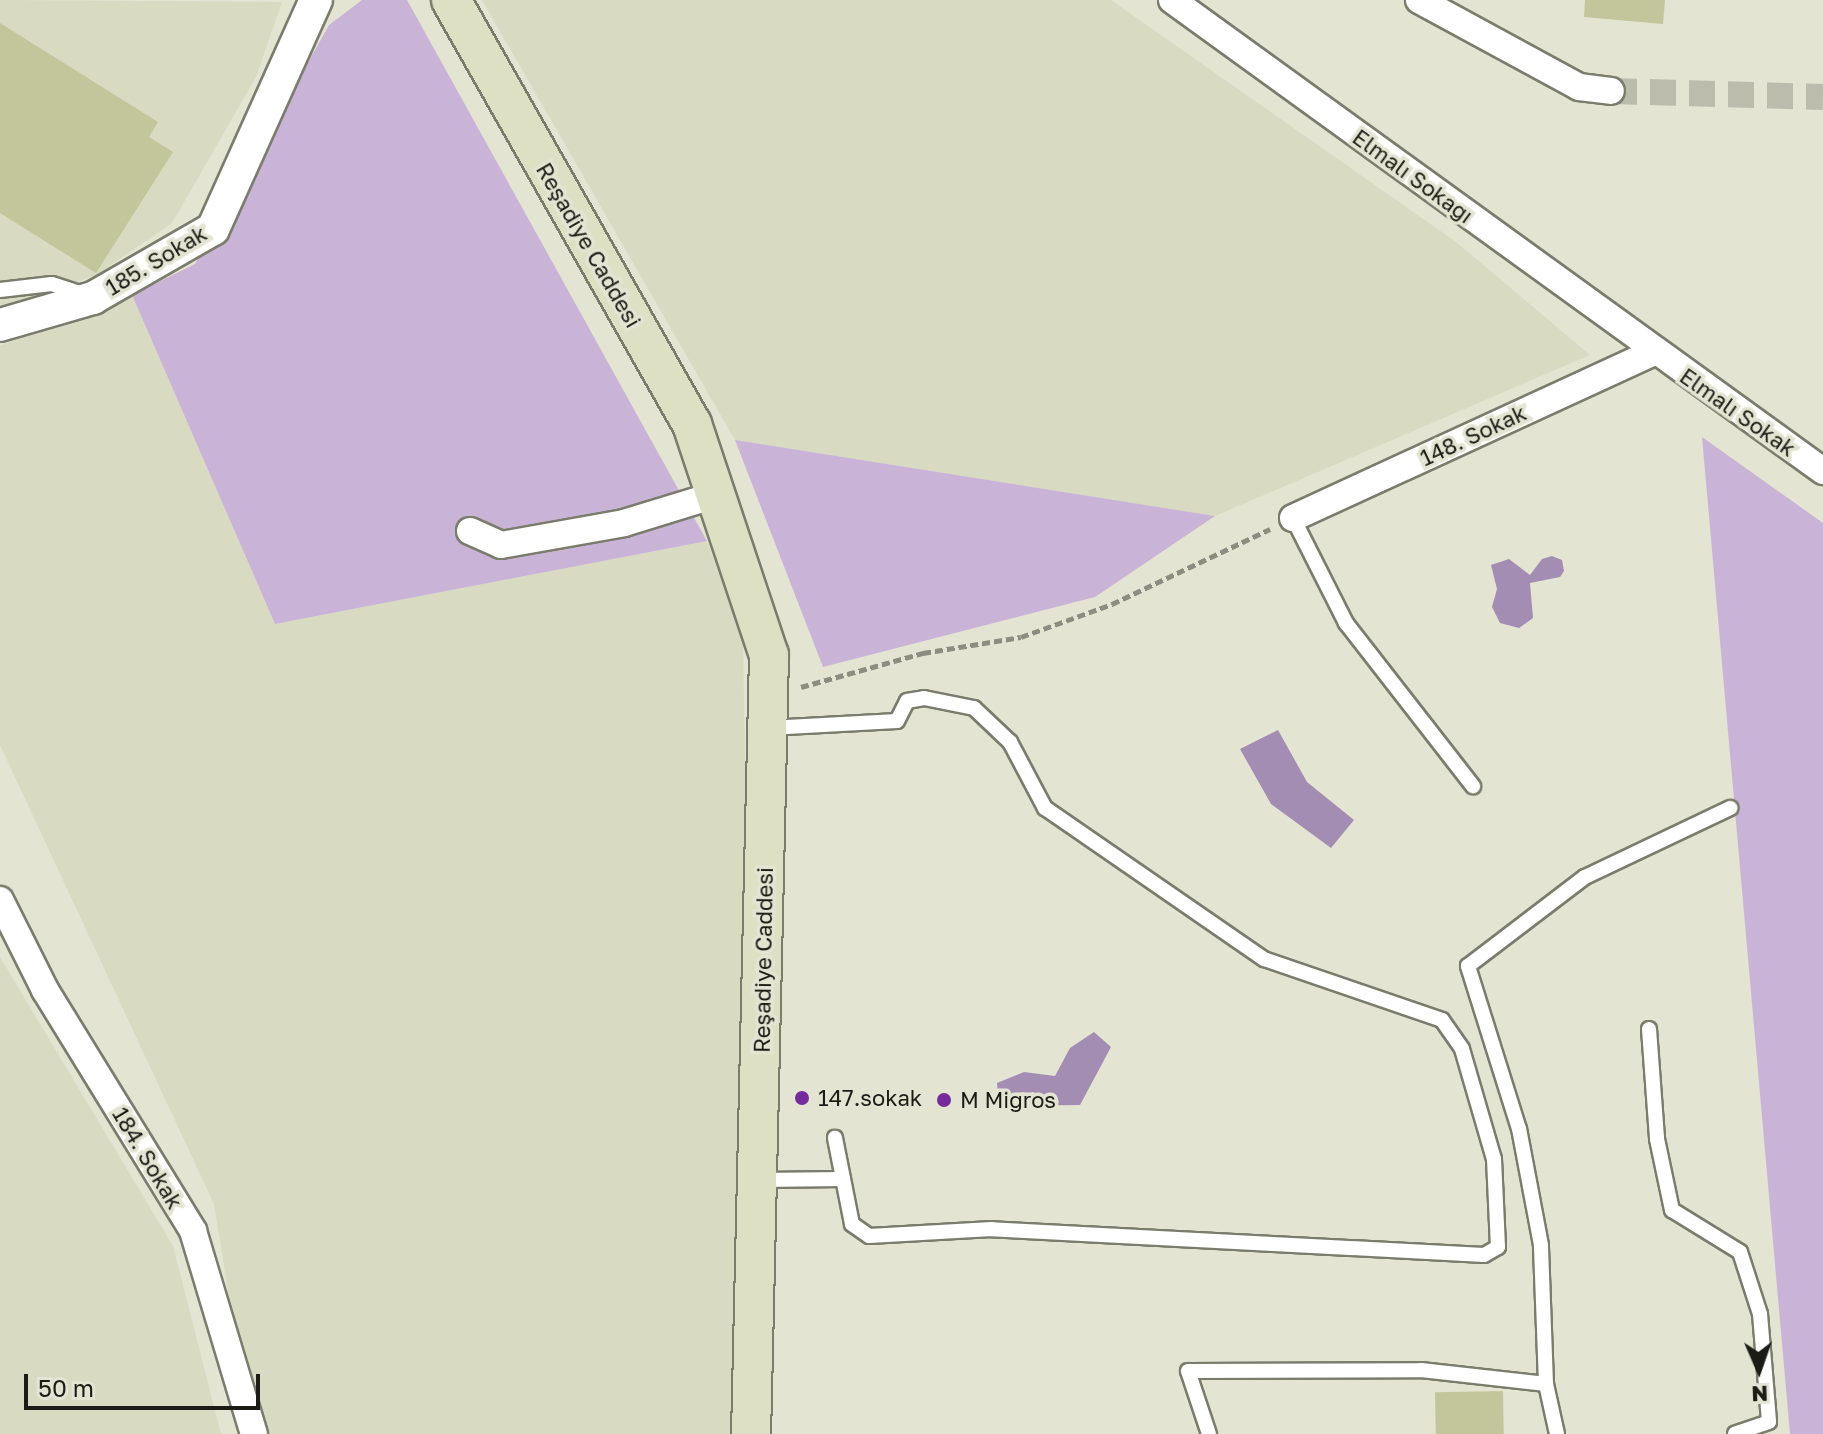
<!DOCTYPE html>
<meta charset="utf-8">
<style>
body{margin:0}
#map{position:relative;width:1823px;height:1434px;overflow:hidden;background:#e3e4d2;font-family:"Golos Text",sans-serif}
div>[style]{position:absolute}
.built>*{inset:0;background:#d8dac1}
.green>*{inset:0;background:#c9b4d8}
.water>*{inset:0;background:#a38db2}
.building>*{inset:0;background:#c3c69b;transform-origin:0 0}
.minor-tunnel>*{height:26px;margin-top:-13px;transform-origin:0;background:repeating-linear-gradient(90deg,#bbbcac 0 26px,transparent 0 39px)}
.path>*{height:5px;margin-top:-2.5px;transform-origin:0;background:repeating-linear-gradient(90deg,#8c8d80 0 8px,transparent 0 12px)}
.roads{filter:drop-shadow(2px 0 #7a7c6c) drop-shadow(-2px 0 #7a7c6c) drop-shadow(0 2px #7a7c6c) drop-shadow(0 -2px #7a7c6c)}
.service>*{height:14px;margin:-7px;padding:0 7px;transform-origin:7px;border-radius:7px;background:#fff}
.minor>*{height:26px;margin:-13px;padding:0 13px;transform-origin:13px;border-radius:13px;background:#fff}
.tertiary>*{height:32px;margin:-16px;padding:0 16px;transform-origin:16px;border-radius:16px;background:#fff}
.secondary>*{height:38px;margin:-19px;padding:0 19px;transform-origin:19px;border-radius:19px;background:#dee0c4}
.dots>*{width:22px;height:22px;translate:-50% -50%;box-sizing:border-box;border:4px solid #e3e4d2;border-radius:50%}
span{translate:-50% -50%;white-space:nowrap;text-align:center;line-height:1.15;-webkit-text-stroke:7px #e3e4d2;paint-order:stroke}
.street-label{font-size:22px;color:#1c1c16}
.poi-label{font-size:22px;color:#1c1c16}
.left{translate:0 -50%;text-align:left}
.north{position:absolute;left:1719px;top:1330px;width:80px;height:80px;-webkit-text-stroke:6px #e3e4d2;paint-order:stroke;rotate:178deg;font-size:22px;font-weight:700;line-height:32px;text-align:center;color:#1c1c16}
.north::after{content:'';display:block;margin:auto;width:28px;height:36px;background:#1c1c16;clip-path:polygon(50% 0,100% 100%,50% 72%,0 100%)}
.scale{position:absolute;left:24px;top:1374px;width:236px;height:36px;box-sizing:border-box;border:4px solid #1c1c16;border-top:0;padding-left:10px;font-size:24px;line-height:28px;white-space:nowrap;color:#1c1c16;-webkit-text-stroke:6px #e3e4d2;paint-order:stroke}
</style>
<div id="map">
<div class="built">
<i style="clip-path:polygon(0 0,282px 2px,256px 77px,172px 223px,96px 275px,0 310px)"></i>
<i style="clip-path:polygon(482px 0,1111px 0,1456px 242px,1590px 355px,1215px 516px,735px 440px)"></i>
<i style="clip-path:polygon(132px 295px,275px 624px,707px 541px,743px 641px,751px 1141px,731px 1434px,262px 1434px,240px 1364px,214px 1204px,0 745px,0 346px)"></i>
<i style="clip-path:polygon(0 957px,173px 1246px,221px 1434px,0 1434px)"></i>
</div>
<div class="green">
<i style="clip-path:polygon(362px 0,407px 0,707px 541px,275px 624px,132px 295px,195px 264px,329px 25px)"></i>
<i style="clip-path:polygon(1702px 437px,1823px 523px,1823px 1434px,1790px 1434px)"></i>
<i style="clip-path:polygon(735px 440px,1215px 516px,1095px 597px,823px 667px)"></i>
</div>
<div class="water">
<i style="clip-path:polygon(1552px 556px,1562px 560px,1564px 571px,1560px 577px,1530px 583px,1533px 618px,1519px 628px,1500px 623px,1492px 607px,1497px 589px,1491px 565px,1509px 559px,1530px 575px,1542px 559px)"></i>
<i style="clip-path:polygon(1278px 730px,1307px 782px,1354px 820px,1331px 848px,1271px 804px,1240px 749px)"></i>
<i style="clip-path:polygon(1094px 1032px,1111px 1047px,1080px 1105px,999px 1106px,997px 1083px,1024px 1072px,1055px 1076px,1070px 1048px)"></i>
</div>
<div class="building">
<i style="clip-path:polygon(1585px 0,1665px 0,1663px 24px,1584px 17px)"></i>
<i style="clip-path:polygon(0 23px,158px 122px,149px 137px,173px 152px,96px 273px,0 213px)"></i>
<i style="left:1503px;top:1391px;width:43px;height:68px;rotate:89deg"></i>
</div>
<div class="minor-tunnel">
<i style="left:1611px;top:91px;width:212px;rotate:1.6deg"></i>
</div>
<div class="path">
<i style="left:801px;top:687px;width:127px;rotate:-15.6deg"></i>
<i style="left:923px;top:653px;width:99px;rotate:-9.3deg"></i>
<i style="left:1021px;top:637px;width:97px;rotate:-19.9deg"></i>
<i style="left:1112px;top:604px;width:175px;rotate:-25.4deg"></i>
</div>
<div class="roads">
<div class="service">
<i style="left:0;top:290px;width:52px;rotate:-6.6deg"></i>
<i style="left:52px;top:284px;width:32px;rotate:18deg"></i>
<i style="left:1293px;top:518px;width:118px;rotate:63.2deg"></i>
<i style="left:1346px;top:623px;width:207px;rotate:52.1deg"></i>
<i style="left:768px;top:728px;width:129px;rotate:-3.1deg"></i>
<i style="left:897px;top:721px;width:22px;rotate:-63deg"></i>
<i style="left:907px;top:701px;width:17px;rotate:-10deg"></i>
<i style="left:924px;top:698px;width:51px;rotate:11.3deg"></i>
<i style="left:974px;top:708px;width:50px;rotate:43.4deg"></i>
<i style="left:1010px;top:742px;width:75px;rotate:62.1deg"></i>
<i style="left:1045px;top:808px;width:266px;rotate:34.6deg"></i>
<i style="left:1264px;top:959px;width:188px;rotate:18.9deg"></i>
<i style="left:1442px;top:1020px;width:35px;rotate:55deg"></i>
<i style="left:1462px;top:1049px;width:115px;rotate:73.8deg"></i>
<i style="left:1494px;top:1159px;width:88px;rotate:87.4deg"></i>
<i style="left:1498px;top:1247px;width:16px;rotate:150deg"></i>
<i style="left:1484px;top:1255px;width:493px;rotate:-177deg"></i>
<i style="left:992px;top:1229px;width:123px;rotate:176.7deg"></i>
<i style="left:869px;top:1236px;width:21px;rotate:-145deg"></i>
<i style="left:852px;top:1224px;width:88px;rotate:-101.2deg"></i>
<i style="left:1649px;top:1029px;width:110px;rotate:85.8deg"></i>
<i style="left:1657px;top:1139px;width:73px;rotate:78.1deg"></i>
<i style="left:1672px;top:1210px;width:80px;rotate:31.7deg"></i>
<i style="left:1740px;top:1252px;width:65px;rotate:72.1deg"></i>
<i style="left:1760px;top:1314px;width:108px;rotate:85.2deg"></i>
<i style="left:1769px;top:1422px;width:36px;rotate:161deg"></i>
<i style="left:760px;top:1180px;width:83px;rotate:-0.7deg"></i>
<i style="left:1209px;top:1434px;width:66px;rotate:-108.4deg"></i>
<i style="left:1188px;top:1371px;width:233px;rotate:-0.2deg"></i>
<i style="left:1421px;top:1370px;width:126px;rotate:6.4deg"></i>
<i style="left:1557px;top:1434px;width:51px;rotate:-102.4deg"></i>
<i style="left:1546px;top:1384px;width:139px;rotate:-92.1deg"></i>
<i style="left:1541px;top:1245px;width:118px;rotate:-100.7deg"></i>
<i style="left:1519px;top:1129px;width:171px;rotate:-107.4deg"></i>
<i style="left:1468px;top:966px;width:147px;rotate:-37.3deg"></i>
<i style="left:1585px;top:877px;width:161px;rotate:-25.4deg"></i>
</div>
<div class="minor">
<i style="left:1172px;top:0;width:804px;rotate:35.89deg"></i>
<i style="left:1419px;top:0;width:182px;rotate:28.5deg"></i>
<i style="left:1579px;top:87px;width:32px;rotate:7deg"></i>
<i style="left:1293px;top:518px;width:397px;rotate:-24.7deg"></i>
<i style="left:470px;top:531px;width:34px;rotate:24deg"></i>
<i style="left:501px;top:545px;width:125px;rotate:-10.1deg"></i>
<i style="left:624px;top:523px;width:95px;rotate:-17.1deg"></i>
<i style="left:0;top:900px;width:101px;rotate:63.4deg"></i>
<i style="left:45px;top:990px;width:283px;rotate:58.4deg"></i>
<i style="left:193px;top:1231px;width:212px;rotate:73.3deg"></i>
</div>
<div class="tertiary">
<i style="left:0;top:325px;width:97px;rotate:-16.2deg"></i>
<i style="left:93px;top:298px;width:138px;rotate:-29.9deg"></i>
<i style="left:213px;top:229px;width:251px;rotate:-65.8deg"></i>
</div>
<div class="secondary">
<i style="left:451px;top:0;width:488px;rotate:60.4deg"></i>
<i style="left:692px;top:424px;width:243px;rotate:71.6deg"></i>
<i style="left:769px;top:655px;width:779px;rotate:91.32deg"></i>
</div>
</div>
<div class="dots">
<i style="left:802px;top:1098px;background:#762b9d"></i>
<i style="left:944px;top:1100px;background:#762b9d"></i>
</div>
<div class="street-label">
<span style="left:1413px;top:176px;rotate:36deg">Elmalı Sokağı</span>
<span style="left:589px;top:245px;rotate:60deg">Reşadiye Caddesi</span>
<span style="left:156px;top:260px;rotate:-31deg">185. Sokak</span>
<span style="left:1738px;top:412px;rotate:35deg">Elmalı Sokak</span>
<span style="left:1473px;top:435px;rotate:-25deg">148. Sokak</span>
<span style="left:763px;top:960px;rotate:-89deg">Reşadiye Caddesi</span>
<span style="left:148px;top:1158px;rotate:59deg">184. Sokak</span>
</div>
<div class="poi-label">
<span class="left" style="left:818px;top:1098px">147.sokak</span>
<span class="left" style="left:960px;top:1100px">M Migros</span>
</div>
<div class="north">N</div>
<div class="scale">50 m</div>
</div>
